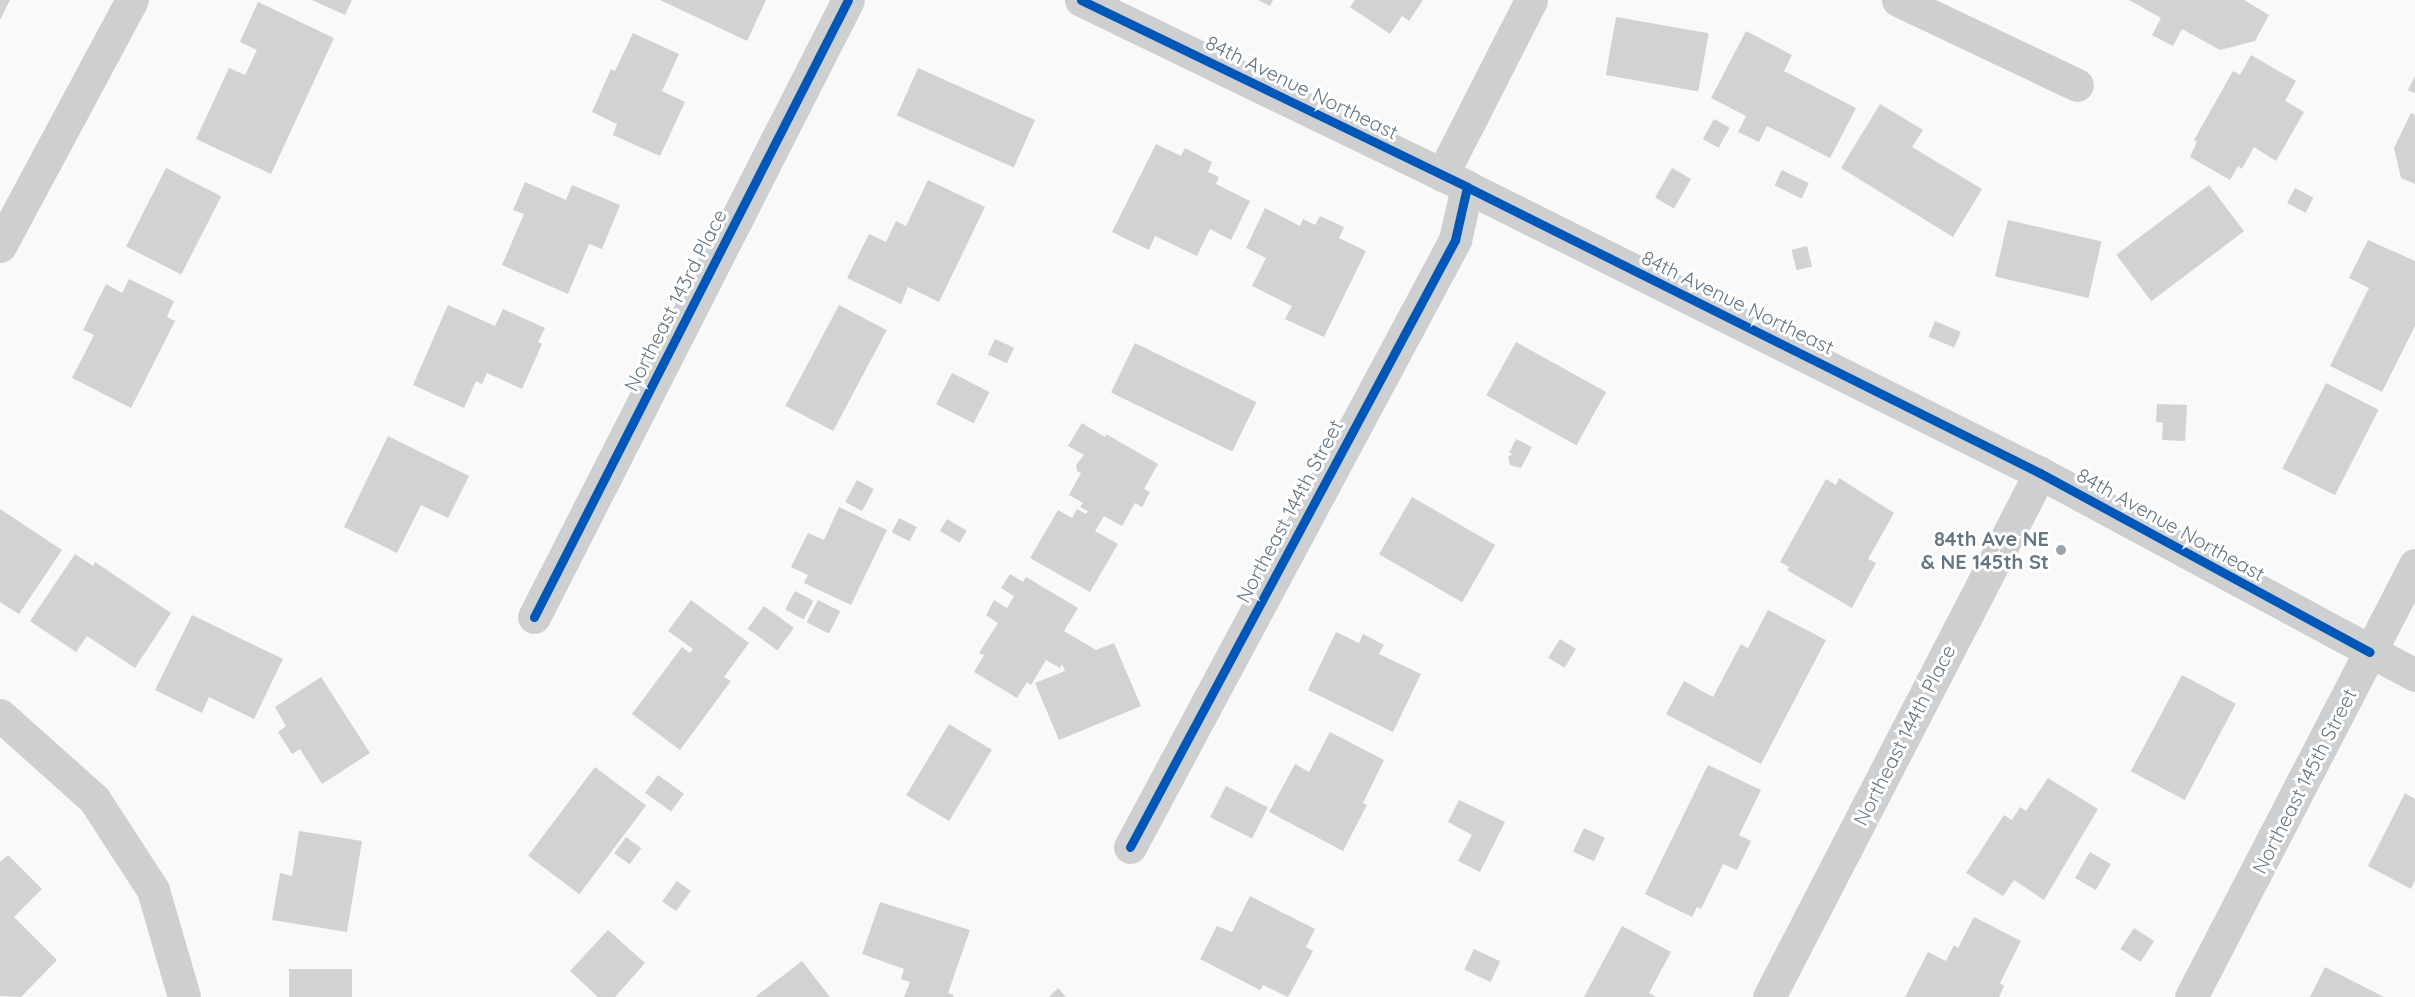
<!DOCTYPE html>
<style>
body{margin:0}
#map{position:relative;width:2415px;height:997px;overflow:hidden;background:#f9f9f9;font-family:Quicksand,sans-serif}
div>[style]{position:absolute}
.building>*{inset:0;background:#d0d2d3;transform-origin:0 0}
.minor>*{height:33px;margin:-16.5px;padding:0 16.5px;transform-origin:16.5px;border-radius:16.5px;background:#cecfd0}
.tertiary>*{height:33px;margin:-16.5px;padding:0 16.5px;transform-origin:16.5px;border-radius:16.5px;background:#cecfd0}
.cycleway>*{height:9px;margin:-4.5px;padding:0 4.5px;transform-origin:4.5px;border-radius:4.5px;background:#0057b8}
.dots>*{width:16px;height:16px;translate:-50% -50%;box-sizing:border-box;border:3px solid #fff;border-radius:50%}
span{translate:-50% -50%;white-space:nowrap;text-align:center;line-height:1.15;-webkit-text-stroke:6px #fff;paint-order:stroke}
.street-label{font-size:20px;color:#657683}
.poi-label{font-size:20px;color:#657683;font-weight:700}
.right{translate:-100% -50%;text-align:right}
</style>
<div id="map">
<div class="building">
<i style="clip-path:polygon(0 0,10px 0,0 20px)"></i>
<i style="clip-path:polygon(312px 0,352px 0,345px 15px)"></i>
<i style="clip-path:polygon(660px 0,766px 0,747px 41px)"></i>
<i style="clip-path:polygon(1258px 0,1273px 0,1270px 6px)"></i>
<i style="clip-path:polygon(1355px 0,1423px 0,1409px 21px,1402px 16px,1390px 34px,1350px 7px)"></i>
<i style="clip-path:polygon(2129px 0,2244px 0,2269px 15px,2255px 41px,2220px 50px,2182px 29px,2173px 46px,2152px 35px,2161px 18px)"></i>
<i style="clip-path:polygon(258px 2px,334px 38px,271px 174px,196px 139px,229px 68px,245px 75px,257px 50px,240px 42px)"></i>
<i style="left:1616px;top:17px;width:94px;height:59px;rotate:10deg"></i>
<i style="clip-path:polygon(1746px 31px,1792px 55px,1784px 71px,1856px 108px,1830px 158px,1767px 126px,1759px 142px,1738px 132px,1746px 116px,1711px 98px)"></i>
<i style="clip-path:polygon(633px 33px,679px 54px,662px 91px,685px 102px,660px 156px,613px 135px,617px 124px,592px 112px,611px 69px,615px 71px)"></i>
<i style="clip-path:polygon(2251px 55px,2296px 81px,2285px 101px,2304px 112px,2276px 161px,2254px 147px,2242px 169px,2238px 166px,2230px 180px,2190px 157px,2197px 142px,2194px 140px,2233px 71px,2240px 75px)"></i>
<i style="left:918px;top:68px;width:128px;height:52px;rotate:24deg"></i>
<i style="clip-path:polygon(2415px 76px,2415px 93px,2408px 90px)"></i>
<i style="clip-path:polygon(1880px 104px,1923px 130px,1912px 147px,1982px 189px,1953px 237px,1841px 168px)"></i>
<i style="clip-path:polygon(2411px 113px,2415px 115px,2415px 184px,2401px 178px,2394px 148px)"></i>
<i style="left:1714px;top:119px;width:18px;height:23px;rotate:29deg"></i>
<i style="clip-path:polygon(1156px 144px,1181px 156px,1185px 148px,1212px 162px,1208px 172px,1219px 177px,1216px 184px,1250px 201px,1231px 240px,1210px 229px,1197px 256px,1155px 236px,1149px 250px,1112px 232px)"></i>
<i style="left:166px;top:168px;width:62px;height:88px;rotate:27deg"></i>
<i style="left:1672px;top:168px;width:22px;height:34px;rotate:30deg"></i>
<i style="left:1782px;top:170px;width:30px;height:17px;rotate:26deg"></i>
<i style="clip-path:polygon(928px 180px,985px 207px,939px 302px,908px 287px,901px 304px,847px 278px,869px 234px,886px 242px,896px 221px,906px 226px)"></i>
<i style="clip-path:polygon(525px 182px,566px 200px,572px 185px,620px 205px,602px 249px,589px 244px,568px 294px,502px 265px,524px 214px,513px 210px)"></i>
<i style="left:2209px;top:185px;width:58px;height:116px;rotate:53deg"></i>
<i style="left:2295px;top:188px;width:21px;height:17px;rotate:28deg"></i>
<i style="clip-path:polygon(1265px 208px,1300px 226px,1303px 219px,1315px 225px,1320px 216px,1344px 227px,1339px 238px,1366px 251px,1324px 337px,1285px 319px,1292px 306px,1252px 286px,1266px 258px,1246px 248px)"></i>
<i style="left:2008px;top:220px;width:96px;height:58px;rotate:13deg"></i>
<i style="clip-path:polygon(2368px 240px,2415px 261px,2415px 326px,2382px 392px,2330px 366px,2369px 288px,2349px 278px)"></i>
<i style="left:1807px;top:246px;width:21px;height:16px;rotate:76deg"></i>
<i style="clip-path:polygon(129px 279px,174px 301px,167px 317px,175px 321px,131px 408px,72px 378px,94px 335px,83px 330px,106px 284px,122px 293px)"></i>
<i style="clip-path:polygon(448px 305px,495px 326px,503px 309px,545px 328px,538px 342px,542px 344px,522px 389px,487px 373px,482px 384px,476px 381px,464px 408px,413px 385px)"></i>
<i style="left:839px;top:305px;width:54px;height:114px;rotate:28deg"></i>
<i style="left:1935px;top:321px;width:28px;height:17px;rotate:23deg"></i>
<i style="left:995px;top:339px;width:21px;height:17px;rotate:25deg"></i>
<i style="left:1516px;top:342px;width:103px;height:61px;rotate:29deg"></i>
<i style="left:1135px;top:343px;width:135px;height:55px;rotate:26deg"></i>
<i style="left:952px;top:373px;width:42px;height:35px;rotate:27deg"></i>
<i style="left:2326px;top:383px;width:59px;height:96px;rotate:27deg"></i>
<i style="clip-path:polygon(2157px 404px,2187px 405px,2185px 441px,2162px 440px,2163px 423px,2156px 422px)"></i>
<i style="clip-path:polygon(1082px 423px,1105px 437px,1106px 434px,1158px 464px,1144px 489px,1150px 492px,1142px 507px,1135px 503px,1122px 526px,1104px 516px,1095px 531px,1118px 544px,1090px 592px,1030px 558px,1058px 510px,1072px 518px,1077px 509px,1086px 514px,1088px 511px,1080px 507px,1083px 503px,1069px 495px,1081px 473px,1077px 471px,1076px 465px,1084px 455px,1068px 446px)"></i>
<i style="clip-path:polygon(388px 436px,469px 476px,448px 518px,421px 505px,397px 553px,344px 527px)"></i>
<i style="clip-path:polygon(1516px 439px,1532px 447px,1521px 468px,1510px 465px,1508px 457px,1513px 454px,1509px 453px)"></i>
<i style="clip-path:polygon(1839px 478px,1894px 513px,1868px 559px,1876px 563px,1852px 608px,1787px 570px,1789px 567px,1780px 562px,1826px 479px,1836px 485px)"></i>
<i style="left:857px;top:480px;width:19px;height:25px;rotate:28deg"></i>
<i style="left:1412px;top:497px;width:96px;height:66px;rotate:30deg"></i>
<i style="clip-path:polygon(839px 507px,887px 530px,851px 605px,804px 583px,808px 575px,791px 567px,808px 533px,824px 540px)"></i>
<i style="clip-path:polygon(0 509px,62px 550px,19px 614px,0 602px)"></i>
<i style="left:899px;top:518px;width:20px;height:16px;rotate:27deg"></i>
<i style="left:947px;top:519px;width:23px;height:14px;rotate:31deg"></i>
<i style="clip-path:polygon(75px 554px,93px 566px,95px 562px,171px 613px,135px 668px,87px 636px,76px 652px,30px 621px)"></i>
<i style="clip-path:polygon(1010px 574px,1023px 582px,1026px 577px,1078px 608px,1064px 631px,1096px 650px,1114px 643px,1141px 706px,1059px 740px,1035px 683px,1065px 671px,1062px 664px,1060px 668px,1046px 660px,1031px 685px,1027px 682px,1017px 698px,974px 672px,984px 655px,979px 653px,998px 623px,986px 615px,994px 600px,1007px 608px,1014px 596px,1001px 588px)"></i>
<i style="left:795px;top:591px;width:21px;height:21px;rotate:28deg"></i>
<i style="clip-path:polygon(691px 600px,749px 643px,724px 677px,731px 681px,680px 750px,632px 714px,682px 647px,690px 653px,693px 649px,668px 631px)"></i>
<i style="left:818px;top:600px;width:25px;height:25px;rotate:27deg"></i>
<i style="left:764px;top:606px;width:37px;height:28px;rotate:36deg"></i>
<i style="clip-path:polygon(1768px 610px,1826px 640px,1761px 764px,1666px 714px,1684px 681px,1713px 697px,1741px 644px,1748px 648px)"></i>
<i style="clip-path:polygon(192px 615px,283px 659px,254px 719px,209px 697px,202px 713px,155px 690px)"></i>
<i style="clip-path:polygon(1336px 632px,1359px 643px,1363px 634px,1384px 645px,1379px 654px,1421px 674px,1393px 732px,1308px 690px)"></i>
<i style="left:1560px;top:639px;width:19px;height:22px;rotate:32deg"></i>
<i style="left:2182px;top:675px;width:61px;height:109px;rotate:28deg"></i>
<i style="clip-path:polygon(321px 677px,370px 753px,322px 784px,300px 749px,292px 754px,278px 732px,286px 726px,275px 707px)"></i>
<i style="left:949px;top:724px;width:50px;height:83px;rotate:31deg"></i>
<i style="clip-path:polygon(1330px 732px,1384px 760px,1363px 803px,1367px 805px,1343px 851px,1269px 812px,1295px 764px,1309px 772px)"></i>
<i style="clip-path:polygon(1708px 765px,1761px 790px,1739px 835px,1751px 841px,1737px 870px,1723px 864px,1701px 909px,1697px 907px,1692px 917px,1645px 894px)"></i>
<i style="left:595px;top:767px;width:64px;height:111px;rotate:37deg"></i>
<i style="left:658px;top:775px;width:32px;height:22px;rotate:36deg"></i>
<i style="clip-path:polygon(2048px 778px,2098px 809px,2044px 900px,2014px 880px,2003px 896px,1966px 873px,2004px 815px,2012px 820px,2020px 807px,2026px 811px)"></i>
<i style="left:1226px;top:786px;width:47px;height:35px;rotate:27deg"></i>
<i style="clip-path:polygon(2405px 793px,2415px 799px,2415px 880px,2411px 889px,2368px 866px)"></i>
<i style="clip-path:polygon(1459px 800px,1505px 822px,1480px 872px,1458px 861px,1472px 835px,1448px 822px)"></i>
<i style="left:1584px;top:828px;width:23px;height:26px;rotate:25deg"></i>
<i style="clip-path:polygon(299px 831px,362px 841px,347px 932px,272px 920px,280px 873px,292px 876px)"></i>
<i style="left:626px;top:837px;width:19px;height:20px;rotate:36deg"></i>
<i style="left:2090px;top:852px;width:24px;height:30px;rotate:30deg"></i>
<i style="clip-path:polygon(8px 855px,42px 889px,14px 917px,57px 960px,21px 997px,0 996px,0 862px)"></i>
<i style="left:677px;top:881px;width:17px;height:25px;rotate:36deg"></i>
<i style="clip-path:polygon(1250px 896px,1315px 929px,1306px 947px,1313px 951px,1288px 997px,1263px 985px,1260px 990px,1200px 959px,1217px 926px,1232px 932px)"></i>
<i style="clip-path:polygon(880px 902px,970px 930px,948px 993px,954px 995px,953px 997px,904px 997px,910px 982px,901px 979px,904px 969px,862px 954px)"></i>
<i style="clip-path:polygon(1974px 917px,2021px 941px,2000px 983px,2004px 986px,1999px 997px,1905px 997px,1928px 952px,1946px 961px,1954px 945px,1958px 948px)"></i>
<i style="clip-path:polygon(1622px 926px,1671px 952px,1649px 993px,1656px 997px,1584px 997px)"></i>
<i style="left:2134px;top:928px;width:24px;height:25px;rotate:33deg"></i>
<i style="clip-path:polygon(608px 930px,645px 963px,615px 997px,598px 997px,570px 971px)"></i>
<i style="left:1474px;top:949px;width:29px;height:23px;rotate:25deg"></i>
<i style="clip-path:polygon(802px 961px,830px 997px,755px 997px)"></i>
<i style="clip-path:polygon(2325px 967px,2384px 997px,2310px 997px)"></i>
<i style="left:289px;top:969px;width:63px;height:28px"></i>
<i style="clip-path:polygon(1058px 988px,1066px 997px,1049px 997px)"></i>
</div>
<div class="minor">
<i style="left:1898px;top:0;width:198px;rotate:25.4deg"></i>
<i style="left:1442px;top:175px;width:196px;rotate:-63deg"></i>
<i style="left:0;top:246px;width:279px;rotate:-61.8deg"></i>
<i style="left:534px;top:617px;width:692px;rotate:-63.03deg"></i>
<i style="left:2370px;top:652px;width:98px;rotate:-62.7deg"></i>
<i style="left:0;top:715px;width:126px;rotate:41.8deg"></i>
<i style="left:94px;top:799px;width:108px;rotate:57deg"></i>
<i style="left:153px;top:890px;width:111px;rotate:73.8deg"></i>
<i style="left:1130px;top:847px;width:689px;rotate:-61.83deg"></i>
<i style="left:1455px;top:240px;width:54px;rotate:-77.2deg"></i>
<i style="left:1769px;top:997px;width:590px;rotate:-62.65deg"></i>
</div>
<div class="tertiary">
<i style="left:1081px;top:0;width:429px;rotate:25.8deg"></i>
<i style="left:1467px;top:187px;width:640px;rotate:26.53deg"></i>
<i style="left:2040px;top:473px;width:426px;rotate:28.3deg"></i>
<i style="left:2191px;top:997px;width:389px;rotate:-62.6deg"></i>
</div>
<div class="cycleway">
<i style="left:1081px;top:0;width:429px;rotate:25.8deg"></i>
<i style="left:1467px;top:187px;width:640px;rotate:26.53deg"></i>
<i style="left:2040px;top:473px;width:375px;rotate:28.5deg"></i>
<i style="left:534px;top:617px;width:692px;rotate:-63.03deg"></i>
<i style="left:1130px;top:847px;width:689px;rotate:-61.83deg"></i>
<i style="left:1455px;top:240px;width:54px;rotate:-77.2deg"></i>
</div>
<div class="dots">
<i style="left:2061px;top:550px;background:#99a4ac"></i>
</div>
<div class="street-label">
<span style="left:1302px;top:87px;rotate:26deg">84th Avenue Northeast</span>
<span style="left:675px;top:300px;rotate:-63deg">Northeast 143rd Place</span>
<span style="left:1738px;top:302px;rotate:26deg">84th Avenue Northeast</span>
<span style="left:1289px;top:511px;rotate:-62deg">Northeast 144th Street</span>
<span style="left:2171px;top:524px;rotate:29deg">84th Avenue Northeast</span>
<span style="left:1904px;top:735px;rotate:-63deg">Northeast 144th Place</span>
<span style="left:2304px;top:781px;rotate:-63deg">Northeast 145th Street</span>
</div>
<div class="poi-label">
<span class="right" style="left:2049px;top:550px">84th Ave NE<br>&amp; NE 145th St</span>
</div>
</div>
